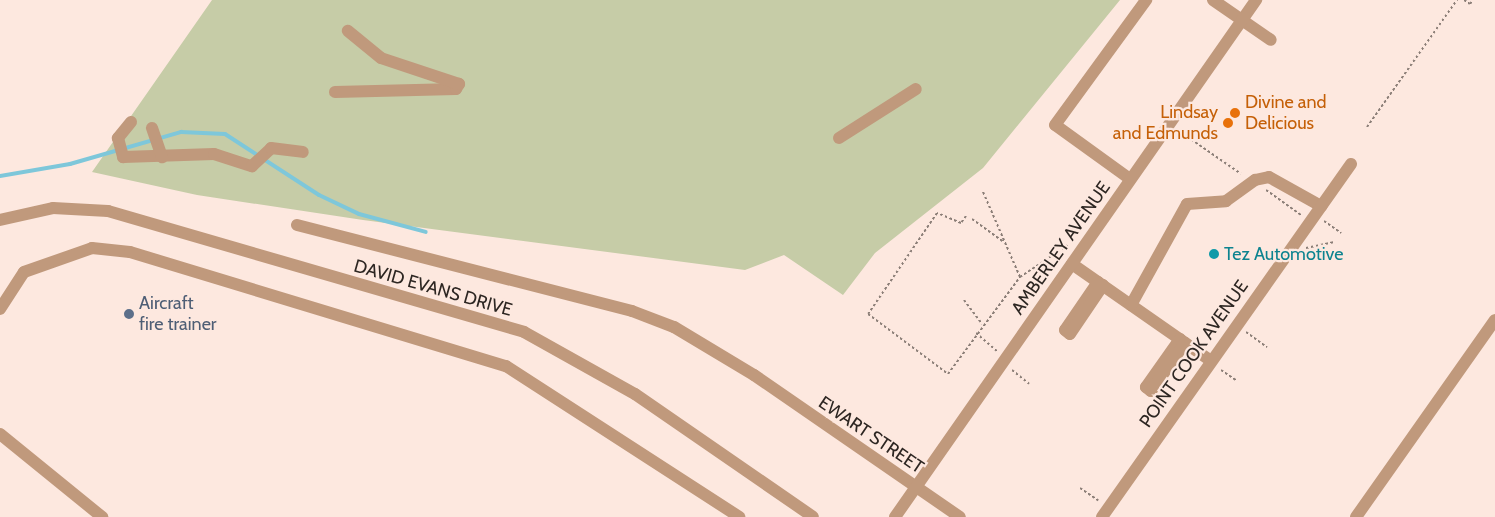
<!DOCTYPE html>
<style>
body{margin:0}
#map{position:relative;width:1495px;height:517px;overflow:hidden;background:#fde8df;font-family:Cabin,sans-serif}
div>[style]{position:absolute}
.green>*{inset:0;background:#c6cca7}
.stream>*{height:4px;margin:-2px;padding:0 2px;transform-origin:2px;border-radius:2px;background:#7ec7da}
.path>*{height:2px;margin-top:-1px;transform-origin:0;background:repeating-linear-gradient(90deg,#8b7e77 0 2.5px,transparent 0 5px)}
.minor>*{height:12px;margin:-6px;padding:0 6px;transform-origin:6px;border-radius:6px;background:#c0997c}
.dots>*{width:14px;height:14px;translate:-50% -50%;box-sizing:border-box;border:2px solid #fde8df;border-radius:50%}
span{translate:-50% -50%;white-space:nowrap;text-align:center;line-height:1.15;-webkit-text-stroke:4.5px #fde8df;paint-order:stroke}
.food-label{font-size:18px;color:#c56008}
.left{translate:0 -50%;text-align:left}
.right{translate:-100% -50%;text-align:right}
.street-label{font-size:18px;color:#2d2622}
.culture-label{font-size:18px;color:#0d838f}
.service-label{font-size:18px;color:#4e5e75}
</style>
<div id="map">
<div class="green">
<i style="clip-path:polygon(212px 0,1120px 0,983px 168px,875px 253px,843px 295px,784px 255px,745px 270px,363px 220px,197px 195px,92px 172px)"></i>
</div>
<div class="stream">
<i style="left:0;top:176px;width:71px;rotate:-9.7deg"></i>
<i style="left:70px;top:164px;width:116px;rotate:-16.1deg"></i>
<i style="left:181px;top:132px;width:44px;rotate:2.6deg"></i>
<i style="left:225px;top:134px;width:112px;rotate:33deg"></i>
<i style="left:319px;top:195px;width:44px;rotate:25.4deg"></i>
<i style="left:359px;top:214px;width:69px;rotate:15deg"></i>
</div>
<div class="path">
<i style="left:1464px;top:0;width:7px;rotate:34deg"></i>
<i style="left:1470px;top:4px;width:5px;rotate:-53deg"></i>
<i style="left:1367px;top:127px;width:156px;rotate:-54.7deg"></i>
<i style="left:1179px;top:131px;width:75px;rotate:34.7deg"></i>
<i style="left:1266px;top:190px;width:43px;rotate:35.5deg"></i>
<i style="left:966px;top:216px;width:9px;rotate:126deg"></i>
<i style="left:961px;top:223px;width:26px;rotate:-157deg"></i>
<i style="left:937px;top:213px;width:122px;rotate:124.3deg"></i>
<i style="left:868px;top:314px;width:100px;rotate:36.9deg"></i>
<i style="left:948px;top:374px;width:121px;rotate:-53.4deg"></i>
<i style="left:1020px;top:277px;width:93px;rotate:-113.5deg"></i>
<i style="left:972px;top:219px;width:39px;rotate:36deg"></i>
<i style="left:1324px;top:221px;width:21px;rotate:35deg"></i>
<i style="left:1306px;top:248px;width:29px;rotate:-12deg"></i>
<i style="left:1020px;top:277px;width:58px;rotate:-33.7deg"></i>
<i style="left:964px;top:300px;width:30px;rotate:53deg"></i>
<i style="left:1246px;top:332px;width:26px;rotate:36deg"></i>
<i style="left:976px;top:333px;width:28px;rotate:41deg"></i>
<i style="left:1012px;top:370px;width:22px;rotate:39deg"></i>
<i style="left:1221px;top:370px;width:18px;rotate:34deg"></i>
<i style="left:1155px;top:408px;width:9px;rotate:36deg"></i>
<i style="left:1080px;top:488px;width:22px;rotate:34deg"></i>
</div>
<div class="minor">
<i style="left:1213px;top:0;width:70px;rotate:34.6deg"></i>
<i style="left:335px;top:92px;width:121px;rotate:-1.4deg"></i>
<i style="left:456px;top:89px;width:6px;rotate:-59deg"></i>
<i style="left:459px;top:84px;width:82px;rotate:-161.6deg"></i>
<i style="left:381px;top:58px;width:43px;rotate:-140.7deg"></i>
<i style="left:131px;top:122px;width:21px;rotate:129deg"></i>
<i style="left:118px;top:138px;width:20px;rotate:75deg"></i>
<i style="left:123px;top:157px;width:91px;rotate:-1.9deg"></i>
<i style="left:214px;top:154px;width:40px;rotate:18deg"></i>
<i style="left:252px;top:166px;width:26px;rotate:-43deg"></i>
<i style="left:271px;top:148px;width:32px;rotate:7deg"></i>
<i style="left:152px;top:128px;width:31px;rotate:71deg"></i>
<i style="left:839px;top:138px;width:91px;rotate:-32.5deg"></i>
<i style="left:1130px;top:179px;width:92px;rotate:-144.2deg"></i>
<i style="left:1055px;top:125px;width:155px;rotate:-53.9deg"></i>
<i style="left:0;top:220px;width:54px;rotate:-12.8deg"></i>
<i style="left:53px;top:208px;width:55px;rotate:3.1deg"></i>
<i style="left:108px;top:211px;width:433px;rotate:16.2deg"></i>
<i style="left:524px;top:332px;width:127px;rotate:29.2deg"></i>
<i style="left:635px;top:394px;width:216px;rotate:34.6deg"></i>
<i style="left:297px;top:225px;width:346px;rotate:14.4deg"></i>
<i style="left:632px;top:311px;width:45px;rotate:20.9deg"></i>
<i style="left:674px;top:327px;width:93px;rotate:31deg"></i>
<i style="left:754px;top:375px;width:250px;rotate:34.6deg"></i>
<i style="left:1072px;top:264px;width:169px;rotate:34.9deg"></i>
<i style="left:1098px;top:282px;width:58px;rotate:124.5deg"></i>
<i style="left:1065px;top:330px;width:6px;rotate:39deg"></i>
<i style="left:1070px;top:334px;width:59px;rotate:-56deg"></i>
<i style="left:1131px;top:305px;width:115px;rotate:-61deg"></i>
<i style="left:1187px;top:204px;width:39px;rotate:-4deg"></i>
<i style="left:1226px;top:201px;width:36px;rotate:-36deg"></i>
<i style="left:1255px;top:180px;width:14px;rotate:-12deg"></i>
<i style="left:1269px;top:177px;width:60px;rotate:29.1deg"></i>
<i style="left:0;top:309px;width:44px;rotate:-57deg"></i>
<i style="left:24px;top:272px;width:72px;rotate:-19.4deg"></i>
<i style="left:92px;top:248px;width:38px;rotate:6deg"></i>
<i style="left:130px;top:252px;width:393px;rotate:16.9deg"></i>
<i style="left:506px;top:366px;width:278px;rotate:32.9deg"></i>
<i style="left:1180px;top:339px;width:59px;rotate:125.3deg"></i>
<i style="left:1146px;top:387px;width:6px;rotate:39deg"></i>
<i style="left:1151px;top:391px;width:59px;rotate:-54.7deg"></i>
<i style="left:0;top:434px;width:132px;rotate:39.1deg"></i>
<i style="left:895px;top:517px;width:631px;rotate:-55.07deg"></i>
<i style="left:1102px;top:517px;width:432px;rotate:-54.8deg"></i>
<i style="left:1356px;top:517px;width:241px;rotate:-54.8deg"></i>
</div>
<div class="dots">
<i style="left:1235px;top:113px;background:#e8710a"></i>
<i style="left:1228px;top:123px;background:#e8710a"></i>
<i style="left:1214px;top:254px;background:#0f9aa8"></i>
<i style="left:129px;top:314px;background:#5c6f8a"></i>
</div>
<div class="food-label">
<span class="left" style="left:1245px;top:113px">Divine and<br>Delicious</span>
<span class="right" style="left:1218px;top:123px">Lindsay<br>and Edmunds</span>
</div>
<div class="street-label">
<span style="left:1061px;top:248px;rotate:-55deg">AMBERLEY AVENUE</span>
<span style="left:433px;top:288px;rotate:16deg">DAVID EVANS DRIVE</span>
<span style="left:1194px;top:354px;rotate:-55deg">POINT COOK AVENUE</span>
<span style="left:871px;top:435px;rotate:34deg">EWART STREET</span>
</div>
<div class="culture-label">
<span class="left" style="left:1224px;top:254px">Tez Automotive</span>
</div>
<div class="service-label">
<span class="left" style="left:139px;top:314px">Aircraft<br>fire trainer</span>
</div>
</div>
